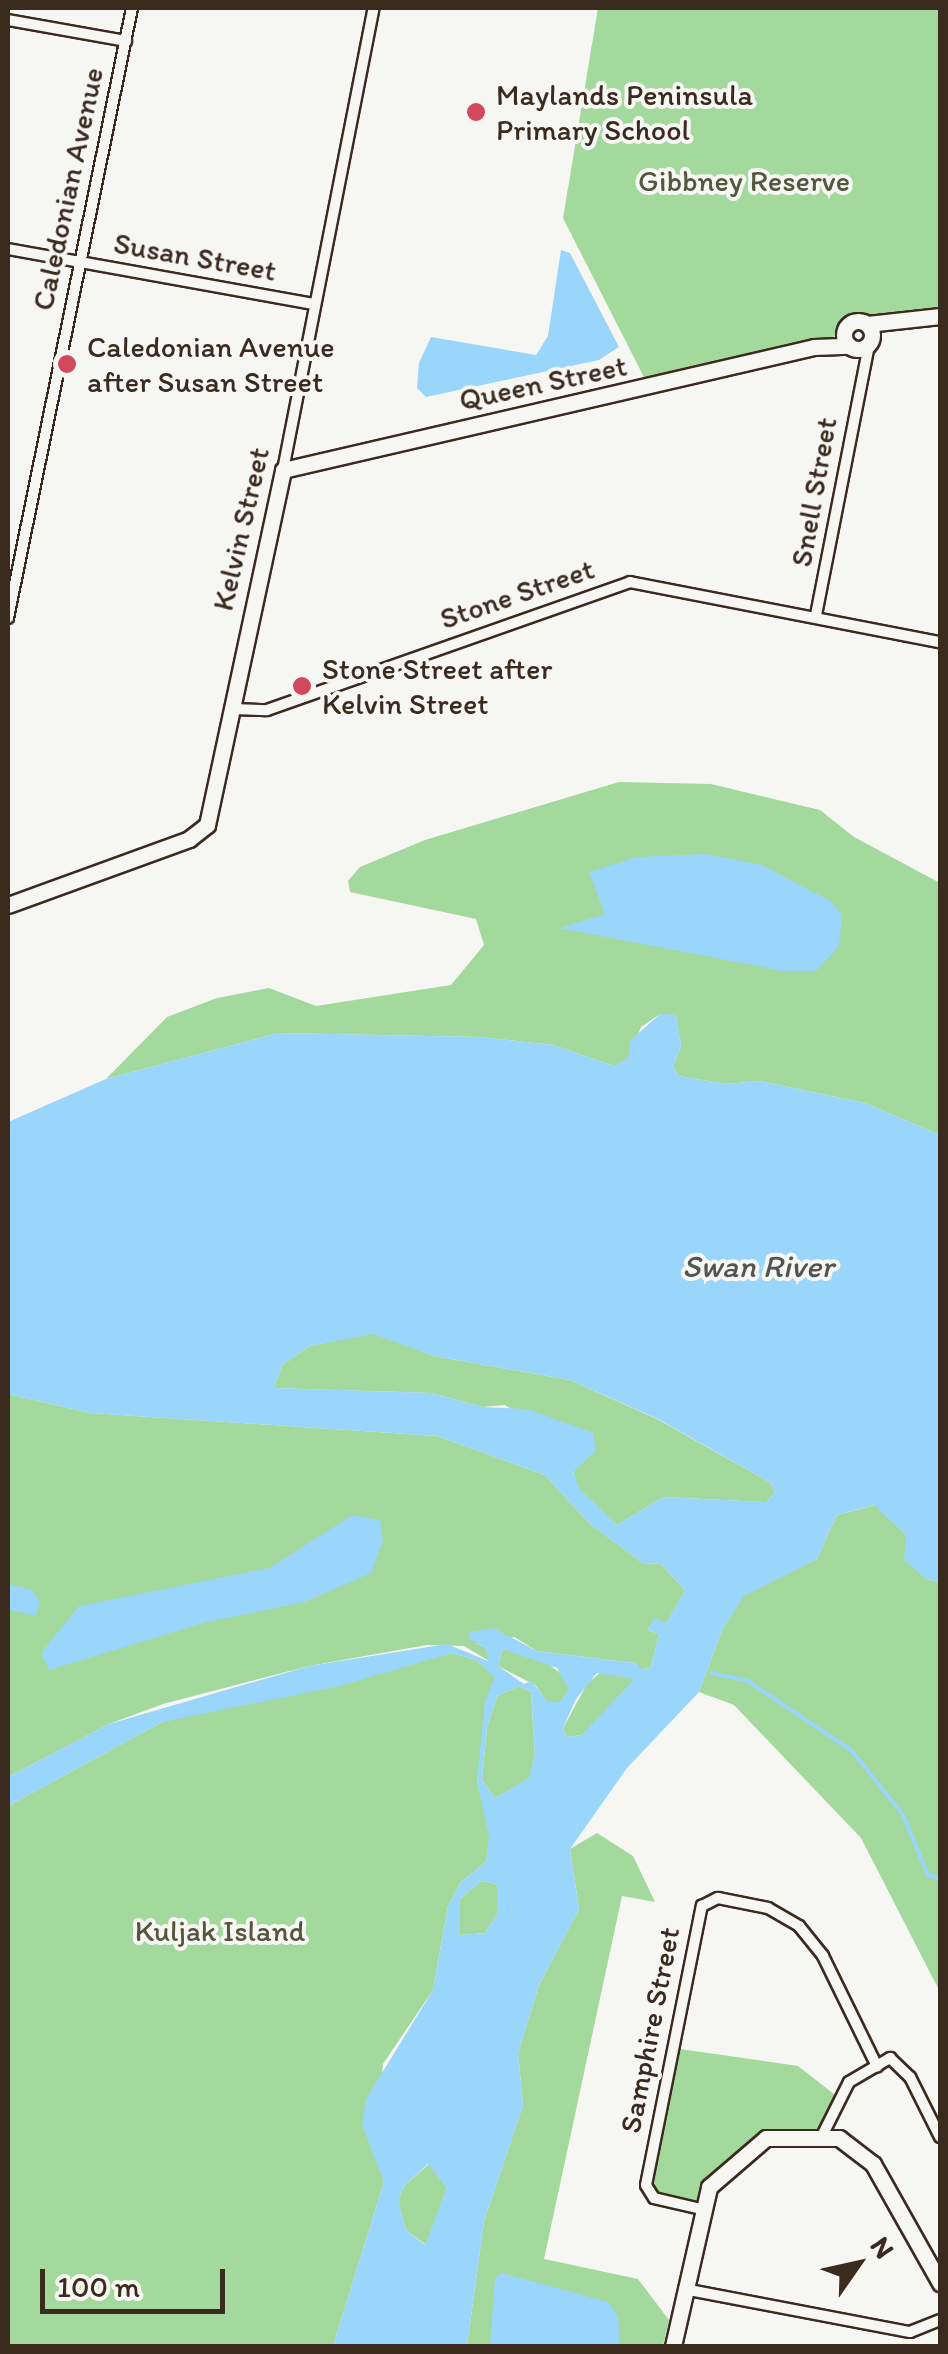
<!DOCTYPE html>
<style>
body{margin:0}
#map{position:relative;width:948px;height:2354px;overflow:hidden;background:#f6f6f2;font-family:Itim,sans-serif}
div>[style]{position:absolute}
.green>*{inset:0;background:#a3d99d}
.water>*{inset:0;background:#9ad5fb}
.stream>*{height:4px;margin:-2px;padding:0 2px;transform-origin:2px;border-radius:2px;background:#9ad5fb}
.roads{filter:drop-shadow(2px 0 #3b2a1e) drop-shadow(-2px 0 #3b2a1e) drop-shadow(0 2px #3b2a1e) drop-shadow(0 -2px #3b2a1e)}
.street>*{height:10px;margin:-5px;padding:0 5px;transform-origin:5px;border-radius:5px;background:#f6f6f2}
.secondary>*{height:15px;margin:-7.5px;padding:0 7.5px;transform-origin:7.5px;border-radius:7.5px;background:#f6f6f2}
.secondary>.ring{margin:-7.5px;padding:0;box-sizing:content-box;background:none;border:15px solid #f6f6f2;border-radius:50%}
.dots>*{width:28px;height:28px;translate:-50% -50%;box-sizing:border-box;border:5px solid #f6f6f2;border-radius:50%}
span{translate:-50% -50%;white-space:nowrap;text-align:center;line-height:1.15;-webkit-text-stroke:8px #f6f6f2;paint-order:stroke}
.poi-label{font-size:30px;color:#3b2a1e}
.left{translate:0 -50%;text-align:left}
.park-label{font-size:30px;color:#55563e}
.street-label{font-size:30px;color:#3b2a1e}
.water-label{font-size:32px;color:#535555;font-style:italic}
.frame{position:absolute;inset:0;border:10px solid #3b2a1e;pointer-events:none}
.north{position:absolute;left:808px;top:2214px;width:100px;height:100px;-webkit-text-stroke:8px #f6f6f2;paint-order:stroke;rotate:56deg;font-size:28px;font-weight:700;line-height:40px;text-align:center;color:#3b2a1e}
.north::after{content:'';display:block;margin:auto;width:35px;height:45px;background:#3b2a1e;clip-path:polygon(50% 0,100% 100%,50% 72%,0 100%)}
.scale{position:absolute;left:40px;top:2269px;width:185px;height:45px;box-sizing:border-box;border:5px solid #3b2a1e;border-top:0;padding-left:12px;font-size:30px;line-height:35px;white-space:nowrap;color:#3b2a1e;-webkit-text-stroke:8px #f6f6f2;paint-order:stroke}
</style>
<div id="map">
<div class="green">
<i style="clip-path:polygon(598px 8px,940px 8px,940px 317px,872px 333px,856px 314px,844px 331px,814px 347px,649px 387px,563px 218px)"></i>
<i style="clip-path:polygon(619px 782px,711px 784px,820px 810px,854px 837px,940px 883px,940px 1135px,865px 1103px,759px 1081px,725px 1084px,679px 1076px,673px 1067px,681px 1046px,676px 1016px,660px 1014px,641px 1027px,629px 1058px,614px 1066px,553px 1045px,480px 1037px,278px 1033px,106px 1079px,167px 1017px,217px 998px,269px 988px,316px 1006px,451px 985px,484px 945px,476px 919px,350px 892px,348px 881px,360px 867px,425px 840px)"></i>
<i style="clip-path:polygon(373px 1333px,434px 1356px,570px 1380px,657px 1419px,771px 1483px,775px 1493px,766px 1502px,663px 1497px,617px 1525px,578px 1488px,573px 1471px,585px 1456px,505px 1405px,482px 1407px,432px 1393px,274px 1388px,282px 1365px,310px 1346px)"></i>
<i style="clip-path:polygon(8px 1394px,90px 1413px,437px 1436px,545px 1475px,589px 1523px,644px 1564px,660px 1563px,685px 1590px,666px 1624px,654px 1619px,648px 1630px,659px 1634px,651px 1667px,642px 1670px,635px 1663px,537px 1651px,514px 1637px,476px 1643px,486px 1648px,489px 1661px,464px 1646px,427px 1645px,309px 1666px,163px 1704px,109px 1724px,8px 1777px)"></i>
<i style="clip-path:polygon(875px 1505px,906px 1535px,926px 1579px,940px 1582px,940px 1992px,861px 1838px,734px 1705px,699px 1692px,723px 1628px,744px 1595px,817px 1559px,837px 1515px)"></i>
<i style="clip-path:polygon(503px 1649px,543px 1660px,568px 1679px,570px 1689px,560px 1702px,548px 1703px,535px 1685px,498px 1666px)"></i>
<i style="clip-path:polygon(452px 1653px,476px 1660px,496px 1677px,477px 1781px,490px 1835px,486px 1862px,461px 1882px,448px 1906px,433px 1990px,383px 2064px,375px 2155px,384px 2182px,333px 2346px,8px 2346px,8px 1806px,162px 1722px)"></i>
<i style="clip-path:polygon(622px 1673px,634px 1679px,631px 1686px,582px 1735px,567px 1737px,563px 1728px,587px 1684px,601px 1672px)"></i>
<i style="clip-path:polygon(519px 1686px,531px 1692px,535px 1755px,530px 1778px,495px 1798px,482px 1780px,487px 1727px,497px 1696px)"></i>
<i style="clip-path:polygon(597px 1833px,633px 1856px,655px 1902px,622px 1896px,544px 2259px,638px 2279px,669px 2320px,663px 2346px,467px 2346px,484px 2221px,523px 2105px,518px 2053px,539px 1985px,579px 1909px,570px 1849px)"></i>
<i style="clip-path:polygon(481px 1881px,497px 1884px,497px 1914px,485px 1933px,460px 1935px,460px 1899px)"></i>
<i style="clip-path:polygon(673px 2048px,798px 2066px,839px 2098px,822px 2136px,766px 2138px,736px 2158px,701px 2209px,648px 2194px)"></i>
<i style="clip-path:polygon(429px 2164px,447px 2188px,426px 2245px,406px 2230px,398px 2202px,404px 2186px)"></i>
</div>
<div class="water">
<i style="clip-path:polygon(561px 250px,570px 253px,619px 347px,599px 360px,426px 397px,417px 388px,419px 363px,431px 337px,536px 355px,548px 336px)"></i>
<i style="clip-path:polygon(705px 854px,762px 865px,832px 902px,842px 915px,839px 946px,816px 971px,783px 971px,559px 928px,605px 914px,589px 872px,637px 857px)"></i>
<i style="clip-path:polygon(evenodd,660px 1014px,676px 1015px,681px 1046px,673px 1067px,679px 1076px,725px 1084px,759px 1081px,865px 1103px,940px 1135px,940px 1582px,926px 1579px,904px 1560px,906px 1535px,874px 1505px,837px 1515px,817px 1559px,744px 1596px,723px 1628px,699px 1692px,627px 1768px,570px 1849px,579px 1909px,539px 1985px,518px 2053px,523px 2105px,484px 2221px,467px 2346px,333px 2346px,384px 2182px,362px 2125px,366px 2099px,433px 1990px,448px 1906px,461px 1882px,486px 1862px,489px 1836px,477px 1781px,485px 1701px,495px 1677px,476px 1660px,452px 1653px,336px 1687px,162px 1722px,8px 1806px,8px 1777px,109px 1724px,309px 1666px,447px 1644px,488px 1661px,486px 1648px,469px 1639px,469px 1632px,493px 1628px,537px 1651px,635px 1663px,643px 1670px,651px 1667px,659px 1634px,648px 1630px,654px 1618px,666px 1623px,685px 1590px,660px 1563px,644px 1564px,589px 1523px,545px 1475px,437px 1436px,90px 1413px,8px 1394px,8px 1122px,106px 1079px,278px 1033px,480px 1037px,553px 1045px,614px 1066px,628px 1058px,630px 1041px,660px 1014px,373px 1334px,434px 1356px,570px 1380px,658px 1419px,771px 1483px,775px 1493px,766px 1502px,663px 1497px,617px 1525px,579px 1488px,573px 1472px,596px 1451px,593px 1433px,528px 1409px,482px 1407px,432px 1393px,274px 1388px,282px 1365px,310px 1346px,373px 1334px,660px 1014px,503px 1649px,557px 1668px,569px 1690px,560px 1702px,548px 1702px,531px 1681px,524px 1684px,498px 1666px,503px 1649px,660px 1014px,597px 1673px,634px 1679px,582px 1735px,567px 1737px,563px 1728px,576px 1699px,597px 1673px,660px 1014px,519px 1686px,531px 1692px,535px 1755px,529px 1778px,495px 1798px,482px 1780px,487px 1727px,497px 1696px,519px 1686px,660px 1014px,481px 1881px,497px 1884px,497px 1914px,485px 1933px,460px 1935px,460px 1899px,481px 1881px,660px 1014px,428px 2164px,447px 2188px,425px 2245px,406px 2230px,398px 2202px,404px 2186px,428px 2164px)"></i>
<i style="clip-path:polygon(353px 1515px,380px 1520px,383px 1541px,371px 1573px,305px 1602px,207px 1622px,49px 1670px,41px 1653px,79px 1606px,269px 1568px)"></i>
<i style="clip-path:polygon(8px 1584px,32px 1590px,40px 1603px,35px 1616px,8px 1609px)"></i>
<i style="clip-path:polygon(502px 2273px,608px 2302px,618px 2316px,620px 2346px,490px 2346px,495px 2278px)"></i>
</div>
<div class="stream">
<i style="left:711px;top:1673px;width:38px;rotate:12deg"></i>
<i style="left:748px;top:1681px;width:125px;rotate:33.9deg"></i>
<i style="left:852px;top:1751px;width:82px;rotate:51.4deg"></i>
<i style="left:903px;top:1815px;width:65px;rotate:67.4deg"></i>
<i style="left:928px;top:1875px;width:13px;rotate:18deg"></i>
</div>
<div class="roads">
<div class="street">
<i style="left:8px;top:20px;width:120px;rotate:10.1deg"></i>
<i style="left:8px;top:249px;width:311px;rotate:10.2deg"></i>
<i style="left:283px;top:470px;width:471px;rotate:-78.9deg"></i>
<i style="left:816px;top:615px;width:276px;rotate:-78.9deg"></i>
<i style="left:8px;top:618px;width:622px;rotate:-78.51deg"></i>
<i style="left:234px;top:709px;width:33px;rotate:2deg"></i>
<i style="left:267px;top:710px;width:385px;rotate:-19.4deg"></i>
<i style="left:630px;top:582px;width:316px;rotate:11deg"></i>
<i style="left:822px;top:2136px;width:60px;rotate:-63.4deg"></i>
<i style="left:849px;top:2082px;width:48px;rotate:-30.3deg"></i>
<i style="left:890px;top:2058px;width:28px;rotate:44deg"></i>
<i style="left:910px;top:2077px;width:67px;rotate:63.4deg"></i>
<i style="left:701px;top:2209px;width:48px;rotate:-166.8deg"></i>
<i style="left:654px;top:2198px;width:15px;rotate:-122deg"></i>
<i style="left:646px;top:2185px;width:285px;rotate:-78.7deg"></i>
<i style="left:702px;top:1906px;width:18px;rotate:-27deg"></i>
<i style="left:718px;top:1898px;width:51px;rotate:11.3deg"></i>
<i style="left:768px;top:1908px;width:36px;rotate:30deg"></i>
<i style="left:799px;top:1926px;width:38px;rotate:51deg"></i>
<i style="left:823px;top:1956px;width:123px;rotate:63.9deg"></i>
<i style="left:684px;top:2289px;width:230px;rotate:10.8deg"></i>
<i style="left:910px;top:2332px;width:32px;rotate:-22deg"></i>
</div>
<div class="secondary">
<i class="ring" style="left:844px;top:321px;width:13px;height:13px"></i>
<i style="left:868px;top:324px;width:72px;rotate:-6.3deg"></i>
<i style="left:8px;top:905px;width:193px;rotate:-20deg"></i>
<i style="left:189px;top:839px;width:23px;rotate:-38deg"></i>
<i style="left:207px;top:825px;width:363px;rotate:-77.9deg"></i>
<i style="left:283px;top:470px;width:545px;rotate:-13.04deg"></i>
<i style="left:814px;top:347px;width:35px;rotate:-2deg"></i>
<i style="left:673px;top:2346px;width:163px;rotate:-77.2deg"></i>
<i style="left:709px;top:2187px;width:75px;rotate:-40.7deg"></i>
<i style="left:766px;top:2138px;width:73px"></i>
<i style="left:839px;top:2138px;width:43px;rotate:37.4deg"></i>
<i style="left:873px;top:2164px;width:137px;rotate:60.6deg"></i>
</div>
</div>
<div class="dots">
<i style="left:476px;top:112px;background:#d1495b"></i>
<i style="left:67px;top:364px;background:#d1495b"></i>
<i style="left:302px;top:686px;background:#d1495b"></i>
</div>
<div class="poi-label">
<span class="left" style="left:496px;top:112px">Maylands Peninsula<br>Primary School</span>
<span class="left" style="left:87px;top:364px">Caledonian Avenue<br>after Susan Street</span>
<span class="left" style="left:322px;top:686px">Stone Street after<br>Kelvin Street</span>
</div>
<div class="park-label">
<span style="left:744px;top:181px">Gibbney Reserve</span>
<span style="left:220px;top:1931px">Kuljak Island</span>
</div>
<div class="street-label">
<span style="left:68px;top:189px;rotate:-78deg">Caledonian Avenue</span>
<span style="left:195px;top:257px;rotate:10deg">Susan Street</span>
<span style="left:543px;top:383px;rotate:-12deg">Queen Street</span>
<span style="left:814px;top:492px;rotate:-80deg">Snell Street</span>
<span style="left:241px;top:529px;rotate:-77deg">Kelvin Street</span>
<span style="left:517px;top:594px;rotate:-19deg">Stone Street</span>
<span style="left:650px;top:2030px;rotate:-79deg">Samphire Street</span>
</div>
<div class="water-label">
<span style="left:758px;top:1266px">Swan River</span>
</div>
<div class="frame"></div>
<div class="north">N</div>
<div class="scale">100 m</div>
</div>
